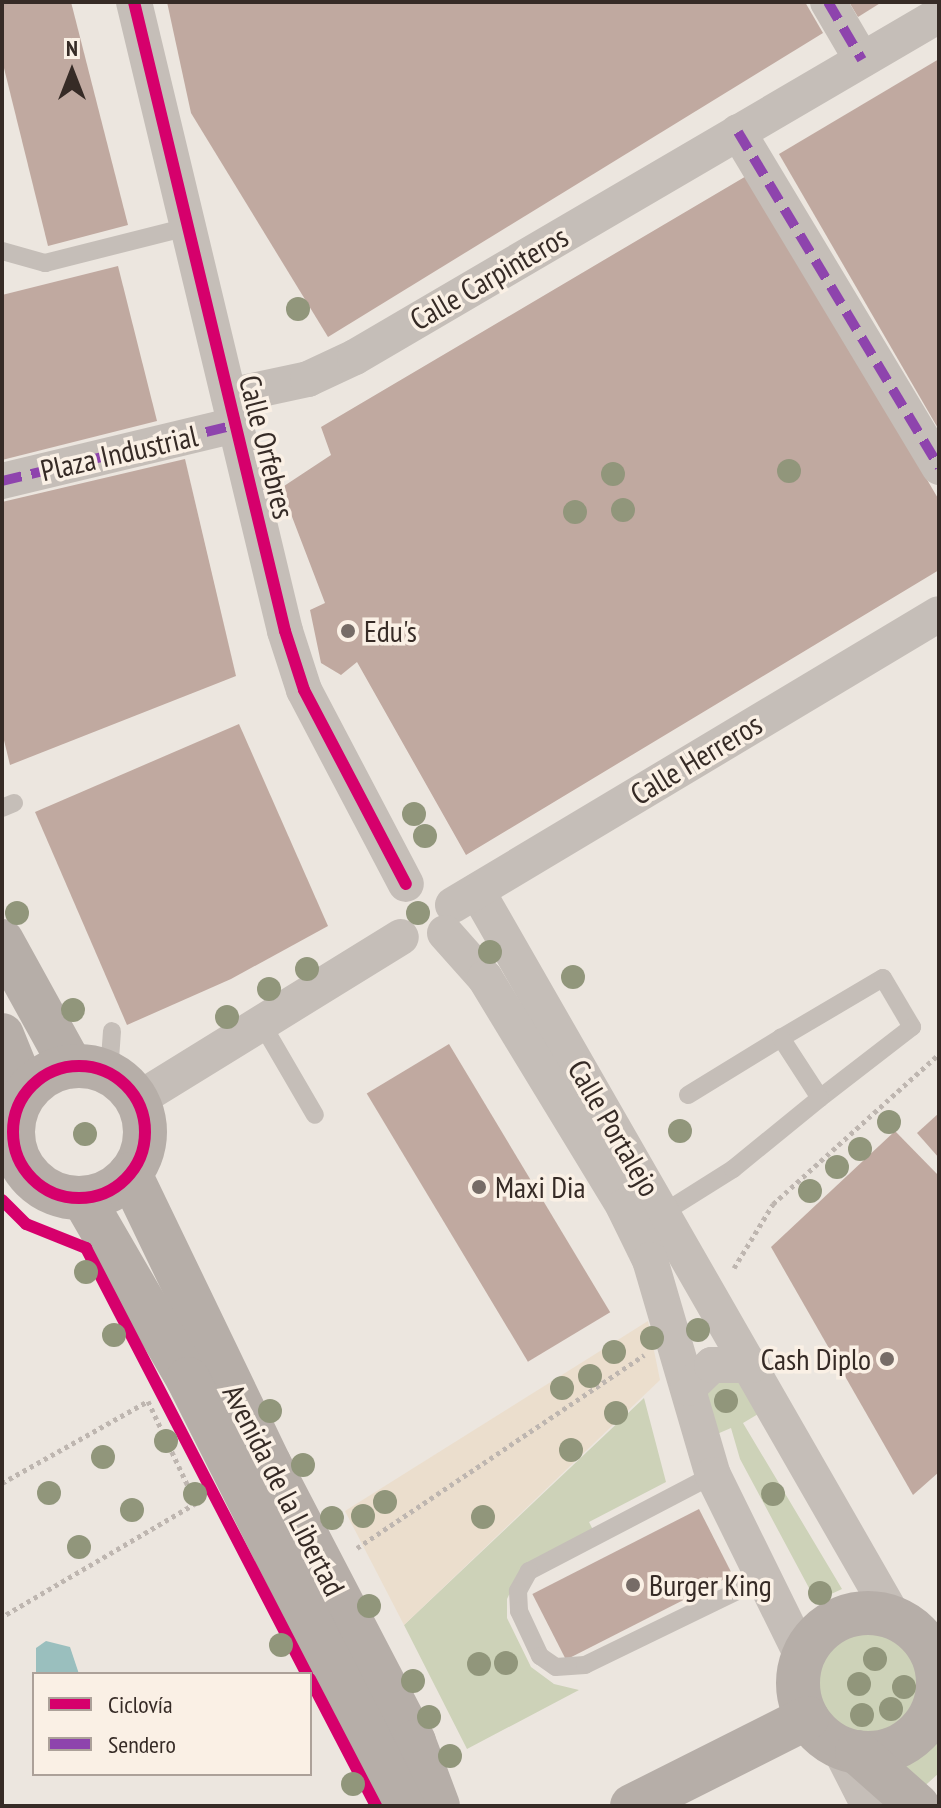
<!DOCTYPE html>
<meta charset="utf-8">
<style>
body{margin:0}
#map{position:relative;width:941px;height:1808px;overflow:hidden;background:#ece6df;font-family:"PT Sans Narrow",sans-serif}
div>[style]{position:absolute}
.green>*{inset:0;background:#cdd2b8}
.round{border-radius:50%}
.plaza>*{inset:0;background:#ebdecd}
.water>*{inset:0;background:#9abfbe}
.building>*{inset:0;background:#c0a9a0;transform-origin:0 0}
.path>*{height:5px;margin-top:-2.5px;transform-origin:0;background:repeating-linear-gradient(90deg,#beb6b0 0 4px,transparent 0 8px)}
.lane>*{height:18px;margin:-9px;padding:0 9px;transform-origin:9px;border-radius:9px;background:#c5beb8}
.street>*{height:36px;margin:-18px;padding:0 18px;transform-origin:18px;border-radius:18px;background:#c5beb8}
.secondary>*{height:44px;margin:-22px;padding:0 22px;transform-origin:22px;border-radius:22px;background:#b6aea8}
.secondary>.ring{margin:-22px;padding:0;box-sizing:content-box;background:none;border:44px solid #b6aea8;border-radius:50%}
.quiet>*{height:10px;margin-top:-5px;transform-origin:0;background:repeating-linear-gradient(90deg,#8e44ad 0 20px,transparent 0 30px)}
.cycleway>*{height:12px;margin:-6px;padding:0 6px;transform-origin:6px;border-radius:6px;background:#d6006c}
.cycleway>.ring{margin:-6px;padding:0;box-sizing:content-box;background:none;border:12px solid #d6006c;border-radius:50%}
.trees>*{width:24px;height:24px;margin:-12px;border-radius:50%;background:#91967b}
.dots>*{width:22px;height:22px;translate:-50% -50%;box-sizing:border-box;border:4px solid #faf0e5;border-radius:50%}
span{translate:-50% -50%;white-space:nowrap;text-align:center;line-height:1.15;-webkit-text-stroke:7px #faf0e5;paint-order:stroke}
.street-label{font-size:30px;color:#362b26}
.poi-label{font-size:30px;color:#362b26}
.left{translate:0 -50%;text-align:left}
.right{translate:-100% -50%;text-align:right}
.frame{position:absolute;inset:0;border:4px solid #362b26;pointer-events:none}
.legend{position:absolute;left:32px;top:1672px;width:280px;height:104px;box-sizing:border-box;background:#faf0e5;border:2px solid #aca199;margin:0;padding:10px 14px;list-style:none;font-size:24px;color:#362b26}
.legend li{display:flex;align-items:center;gap:16px;height:40px}
.legend b{width:40px;border:2px solid #aca199}
.north{position:absolute;left:32px;top:32px;width:80px;height:80px;-webkit-text-stroke:6px #faf0e5;paint-order:stroke;rotate:0deg;font-size:22px;font-weight:700;line-height:32px;text-align:center;color:#362b26}
.north::after{content:'';display:block;margin:auto;width:28px;height:36px;background:#362b26;clip-path:polygon(50% 0,100% 100%,50% 72%,0 100%)}
</style>
<div id="map">
<div class="green">
<i style="clip-path:polygon(717px 1378px,745px 1378px,765px 1410px,743px 1423px,842px 1589px,816px 1601px,740px 1459px,731px 1428px,710px 1437px,704px 1387px)"></i>
<i style="clip-path:polygon(644px 1398px,666px 1482px,589px 1522px,593px 1530px,522px 1568px,507px 1599px,507px 1618px,531px 1667px,554px 1684px,579px 1690px,467px 1749px,404px 1625px)"></i>
<i class="round" style="left:815px;top:1631px;width:104px;height:104px"></i>
<i style="clip-path:polygon(939px 1736px,939px 1773px,918px 1792px,889px 1768px,927px 1751px)"></i>
</div>
<div class="plaza">
<i style="clip-path:polygon(648px 1321px,660px 1380px,404px 1625px,345px 1511px)"></i>
</div>
<div class="water">
<i style="clip-path:polygon(46px 1641px,70px 1647px,79px 1674px,36px 1674px,36px 1648px)"></i>
</div>
<div class="building">
<i style="clip-path:polygon(2px 2px,71px 2px,128px 225px,48px 246px,2px 60px)"></i>
<i style="clip-path:polygon(167px 2px,805px 2px,823px 33px,328px 337px,191px 113px)"></i>
<i style="clip-path:polygon(849px 2px,882px 2px,858px 17px)"></i>
<i style="clip-path:polygon(939px 59px,939px 430px,779px 154px)"></i>
<i style="clip-path:polygon(748px 175px,939px 500px,939px 570px,466px 855px,357px 662px,341px 675px,321px 663px,310px 610px,325px 603px,281px 488px,331px 455px,321px 427px)"></i>
<i style="clip-path:polygon(118px 266px,157px 421px,2px 460px,2px 295px)"></i>
<i style="clip-path:polygon(185px 459px,236px 676px,10px 765px,2px 732px,2px 502px)"></i>
<i style="clip-path:polygon(239px 724px,328px 926px,231px 979px,127px 1025px,35px 812px)"></i>
<i style="left:449px;top:1044px;width:313px;height:96px;rotate:59deg"></i>
<i style="clip-path:polygon(939px 1113px,939px 1158px,917px 1133px)"></i>
<i style="clip-path:polygon(895px 1131px,939px 1176px,939px 1472px,913px 1495px,771px 1247px)"></i>
<i style="left:699px;top:1509px;width:74px;height:187px;rotate:63deg"></i>
</div>
<div class="path">
<i style="left:734px;top:1268px;width:75px;rotate:-58.6deg"></i>
<i style="left:773px;top:1204px;width:224px;rotate:-42.1deg"></i>
<i style="left:2px;top:1483px;width:167px;rotate:-29.3deg"></i>
<i style="left:148px;top:1401px;width:113px;rotate:64.8deg"></i>
<i style="left:196px;top:1503px;width:225px;rotate:149.6deg"></i>
<i style="left:357px;top:1548px;width:346px;rotate:-33.9deg"></i>
</div>
<div class="lane">
<i style="left:2px;top:251px;width:45px;rotate:15.6deg"></i>
<i style="left:45px;top:263px;width:146px;rotate:-14.2deg"></i>
<i style="left:2px;top:808px;width:13px;rotate:-23deg"></i>
<i style="left:262px;top:1024px;width:105px;rotate:59.8deg"></i>
<i style="left:109px;top:1073px;width:42px;rotate:-85.9deg"></i>
<i style="left:688px;top:1095px;width:109px;rotate:-31.5deg"></i>
<i style="left:781px;top:1038px;width:118px;rotate:-30.5deg"></i>
<i style="left:883px;top:978px;width:57px;rotate:59.4deg"></i>
<i style="left:912px;top:1027px;width:116px;rotate:142.3deg"></i>
<i style="left:820px;top:1098px;width:72px;rotate:-123deg"></i>
<i style="left:2px;top:1127px;width:10px;rotate:6deg"></i>
<i style="left:663px;top:1213px;width:83px;rotate:-32.2deg"></i>
<i style="left:733px;top:1169px;width:112px;rotate:-39.2deg"></i>
<i style="left:713px;top:1475px;width:208px;rotate:152.4deg"></i>
<i style="left:529px;top:1571px;width:23px;rotate:119deg"></i>
<i style="left:518px;top:1591px;width:20px;rotate:87deg"></i>
<i style="left:519px;top:1611px;width:50px;rotate:65deg"></i>
<i style="left:540px;top:1656px;width:19px;rotate:35deg"></i>
<i style="left:556px;top:1667px;width:29px;rotate:-4deg"></i>
<i style="left:585px;top:1665px;width:199px;rotate:-25.9deg"></i>
</div>
<div class="street">
<i style="left:134px;top:2px;width:647px;rotate:76.5deg"></i>
<i style="left:285px;top:631px;width:62px;rotate:72.1deg"></i>
<i style="left:304px;top:690px;width:219px;rotate:62.3deg"></i>
<i style="left:828px;top:2px;width:67px;rotate:59.6deg"></i>
<i style="left:738px;top:132px;width:391px;rotate:59deg"></i>
<i style="left:229px;top:396px;width:81px;rotate:-12.1deg"></i>
<i style="left:308px;top:379px;width:52px;rotate:-25.1deg"></i>
<i style="left:355px;top:357px;width:677px;rotate:-30.35deg"></i>
<i style="left:2px;top:481px;width:241px;rotate:-13.5deg"></i>
<i style="left:477px;top:891px;width:838px;rotate:60.16deg"></i>
<i style="left:453px;top:905px;width:566px;rotate:-30.91deg"></i>
<i style="left:445px;top:933px;width:60px;rotate:48.4deg"></i>
<i style="left:485px;top:978px;width:268px;rotate:58.7deg"></i>
<i style="left:624px;top:1207px;width:59px;rotate:63.9deg"></i>
<i style="left:650px;top:1260px;width:224px;rotate:73.7deg"></i>
<i style="left:713px;top:1475px;width:204px;rotate:63.8deg"></i>
<i style="left:137px;top:1100px;width:310px;rotate:-31.7deg"></i>
<i style="left:688px;top:1388px;width:33px;rotate:-44deg"></i>
<i style="left:712px;top:1365px;width:40px"></i>
<i style="left:839px;top:1747px;width:66px;rotate:63deg"></i>
</div>
<div class="secondary">
<i style="left:2px;top:941px;width:143px;rotate:61.1deg"></i>
<i style="left:2px;top:1035px;width:61px;rotate:68deg"></i>
<i class="ring" style="left:13px;top:1066px;width:88px;height:88px"></i>
<i style="left:130px;top:1174px;width:321px;rotate:64.3deg"></i>
<i style="left:269px;top:1463px;width:314px;rotate:62.5deg"></i>
<i style="left:414px;top:1742px;width:68px;rotate:69.4deg"></i>
<i style="left:83px;top:1198px;width:209px;rotate:59.9deg"></i>
<i style="left:188px;top:1379px;width:478px;rotate:63.3deg"></i>
<i class="ring" style="left:798px;top:1613px;width:96px;height:96px"></i>
<i style="left:857px;top:1752px;width:81px;rotate:41.5deg"></i>
<i style="left:632px;top:1806px;width:196px;rotate:-26.7deg"></i>
</div>
<div class="quiet">
<i style="left:828px;top:2px;width:67px;rotate:59.6deg"></i>
<i style="left:738px;top:132px;width:391px;rotate:59deg"></i>
<i style="left:2px;top:481px;width:241px;rotate:-13.5deg"></i>
</div>
<div class="cycleway">
<i style="left:134px;top:2px;width:647px;rotate:76.5deg"></i>
<i style="left:285px;top:631px;width:62px;rotate:72.1deg"></i>
<i style="left:304px;top:690px;width:219px;rotate:62.3deg"></i>
<i class="ring" style="left:13px;top:1066px;width:120px;height:120px"></i>
<i style="left:2px;top:1200px;width:34px;rotate:45deg"></i>
<i style="left:26px;top:1224px;width:65px;rotate:21.8deg"></i>
<i style="left:86px;top:1248px;width:480px;rotate:62.6deg"></i>
<i style="left:310px;top:1679px;width:143px;rotate:62.5deg"></i>
</div>
<div class="trees">
<i style="left:298px;top:309px"></i>
<i style="left:789px;top:471px"></i>
<i style="left:613px;top:474px"></i>
<i style="left:623px;top:510px"></i>
<i style="left:575px;top:512px"></i>
<i style="left:414px;top:814px"></i>
<i style="left:425px;top:836px"></i>
<i style="left:17px;top:913px"></i>
<i style="left:418px;top:913px"></i>
<i style="left:490px;top:952px"></i>
<i style="left:307px;top:969px"></i>
<i style="left:573px;top:977px"></i>
<i style="left:269px;top:989px"></i>
<i style="left:73px;top:1010px"></i>
<i style="left:227px;top:1017px"></i>
<i style="left:889px;top:1122px"></i>
<i style="left:680px;top:1131px"></i>
<i style="left:85px;top:1134px"></i>
<i style="left:860px;top:1149px"></i>
<i style="left:837px;top:1167px"></i>
<i style="left:810px;top:1191px"></i>
<i style="left:86px;top:1272px"></i>
<i style="left:698px;top:1330px"></i>
<i style="left:114px;top:1335px"></i>
<i style="left:652px;top:1338px"></i>
<i style="left:614px;top:1352px"></i>
<i style="left:590px;top:1376px"></i>
<i style="left:562px;top:1388px"></i>
<i style="left:726px;top:1401px"></i>
<i style="left:270px;top:1411px"></i>
<i style="left:616px;top:1413px"></i>
<i style="left:166px;top:1441px"></i>
<i style="left:571px;top:1450px"></i>
<i style="left:103px;top:1457px"></i>
<i style="left:303px;top:1465px"></i>
<i style="left:49px;top:1493px"></i>
<i style="left:195px;top:1494px"></i>
<i style="left:773px;top:1494px"></i>
<i style="left:385px;top:1502px"></i>
<i style="left:132px;top:1510px"></i>
<i style="left:363px;top:1516px"></i>
<i style="left:483px;top:1517px"></i>
<i style="left:332px;top:1518px"></i>
<i style="left:79px;top:1547px"></i>
<i style="left:820px;top:1593px"></i>
<i style="left:369px;top:1606px"></i>
<i style="left:281px;top:1645px"></i>
<i style="left:875px;top:1659px"></i>
<i style="left:506px;top:1663px"></i>
<i style="left:479px;top:1664px"></i>
<i style="left:413px;top:1681px"></i>
<i style="left:859px;top:1684px"></i>
<i style="left:904px;top:1687px"></i>
<i style="left:891px;top:1709px"></i>
<i style="left:862px;top:1715px"></i>
<i style="left:429px;top:1717px"></i>
<i style="left:450px;top:1756px"></i>
<i style="left:353px;top:1784px"></i>
</div>
<div class="dots">
<i style="left:348px;top:631px;background:#766c67"></i>
<i style="left:479px;top:1187px;background:#766c67"></i>
<i style="left:887px;top:1359px;background:#766c67"></i>
<i style="left:633px;top:1585px;background:#766c67"></i>
</div>
<div class="street-label">
<span style="left:489px;top:278px;rotate:-30deg">Calle Carpinteros</span>
<span style="left:267px;top:447px;rotate:76deg">Calle Orfebres</span>
<span style="left:119px;top:453px;rotate:-13deg">Plaza Industrial</span>
<span style="left:696px;top:759px;rotate:-31deg">Calle Herreros</span>
<span style="left:614px;top:1128px;rotate:60deg">Calle Portalejo</span>
<span style="left:284px;top:1490px;rotate:63deg">Avenida de la Libertad</span>
</div>
<div class="poi-label">
<span class="left" style="left:364px;top:631px">Edu's</span>
<span class="left" style="left:495px;top:1187px">Maxi Dia</span>
<span class="right" style="left:871px;top:1359px">Cash Diplo</span>
<span class="left" style="left:649px;top:1585px">Burger King</span>
</div>
<div class="frame"></div>
<ul class="legend">
<li><b style="height:10px;background:#d6006c"></b>Ciclovía</li>
<li><b style="height:10px;background:#8e44ad"></b>Sendero</li>
</ul>
<div class="north">N</div>
</div>
